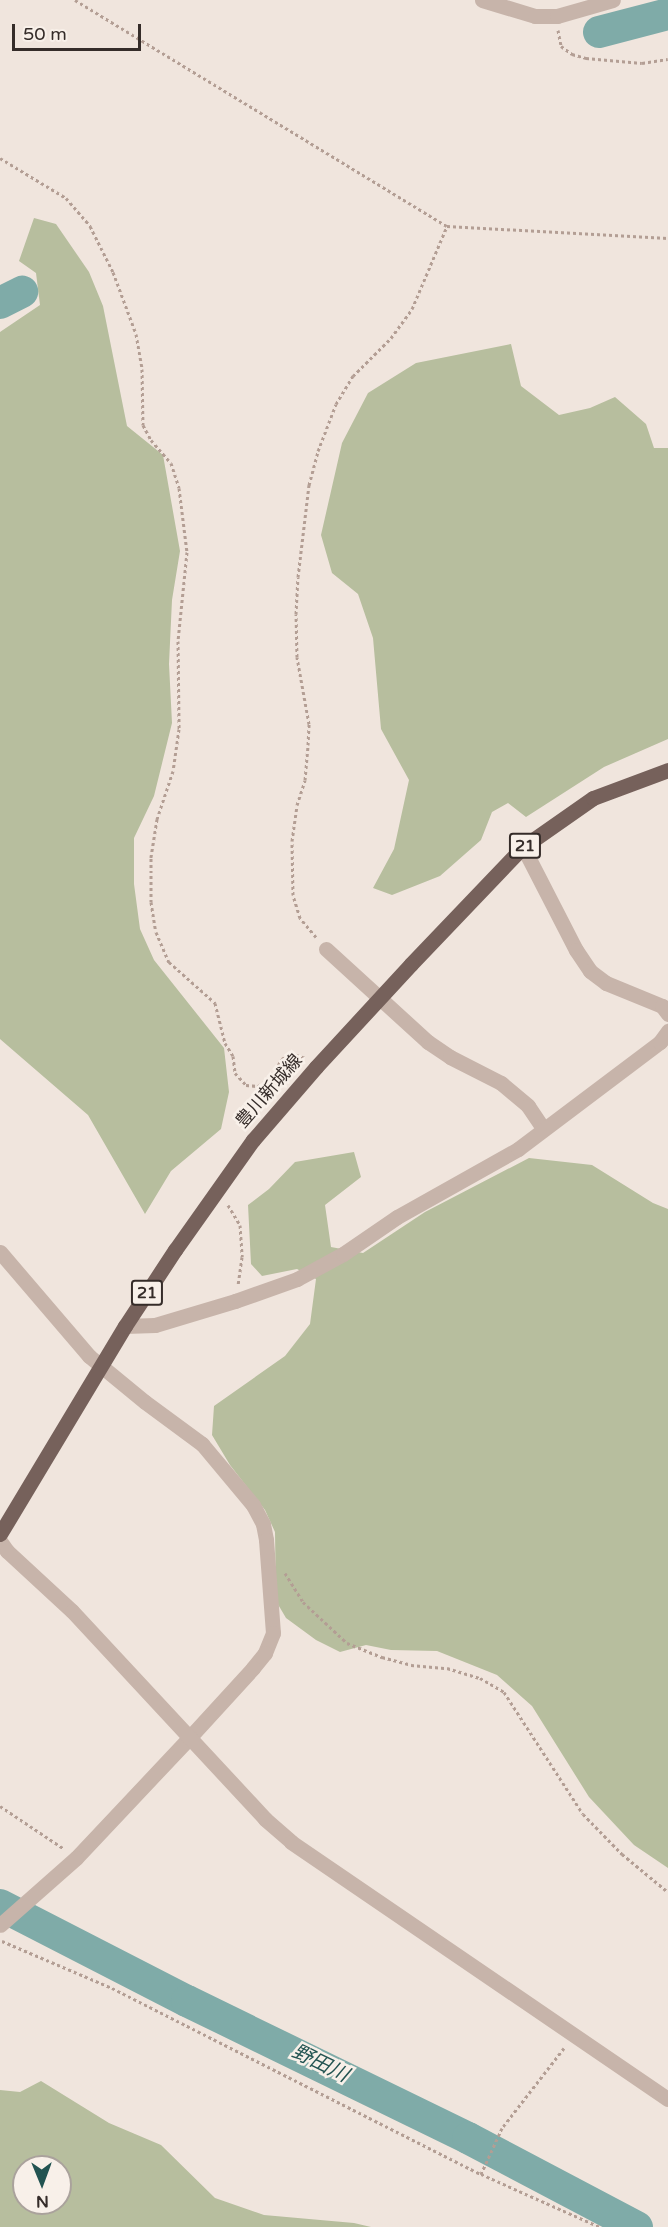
<!DOCTYPE html>
<meta charset="utf-8">
<style>
body{margin:0}
#map{position:relative;width:668px;height:2227px;overflow:hidden;background:#f0e5dd;font-family:"Varela Round","Noto Sans JP",sans-serif}
div>[style]{position:absolute}
.green>*{inset:0;background:#b7be9e}
.river>*{height:32px;margin:-16px;padding:0 16px;transform-origin:16px;border-radius:16px;background:#7faba8}
.path>*{height:3px;margin-top:-1.5px;transform-origin:0;background:repeating-linear-gradient(90deg,#b39e94 0 3px,transparent 0 6px)}
.minor>*{height:15px;margin:-7.5px;padding:0 7.5px;transform-origin:7.5px;border-radius:7.5px;background:#c7b4aa}
.major>*{height:15px;margin:-7.5px;padding:0 7.5px;transform-origin:7.5px;border-radius:7.5px;background:#76615b}
.major-bridge>*{height:15px;margin:-7.5px;padding:0 7.5px;transform-origin:7.5px;border-radius:7.5px;background:#76615b}
span{translate:-50% -50%;white-space:nowrap;text-align:center;line-height:1.15;-webkit-text-stroke:5px #f8f0e9;paint-order:stroke}
.shield-label span{padding:2px 4px;background:#f8f0e9;border:2px solid;border-radius:4px;-webkit-text-stroke-width:0}
.shield-label{font-size:16px;color:#352c29;font-weight:700}
.street-label{font-size:18px;color:#352c29}
.water-label{font-size:20px;color:#225351;font-style:italic}
.north{position:absolute;left:12px;top:2155px;width:60px;height:60px;box-sizing:border-box;background:#f8f0e9;border:2px solid #aaa29c;border-radius:50%;rotate:179deg;font-size:16px;font-weight:700;line-height:24px;text-align:center;color:#352c29}
.north::after{content:'';display:block;margin:auto;width:21px;height:27px;background:#225351;clip-path:polygon(50% 0,100% 100%,50% 72%,0 100%)}
.scale{position:absolute;left:12px;top:24px;width:129px;height:27px;box-sizing:border-box;border:3px solid #352c29;border-top:0;padding-left:8px;font-size:18px;line-height:21px;white-space:nowrap;color:#352c29;-webkit-text-stroke:4px #f8f0e9;paint-order:stroke}
</style>
<div id="map">
<div class="green">
<i style="clip-path:polygon(34px 218px,56px 224px,89px 272px,103px 306px,127px 426px,163px 455px,180px 551px,172px 600px,169px 664px,172px 723px,154px 796px,134px 838px,134px 884px,140px 929px,154px 960px,224px 1048px,229px 1092px,221px 1129px,171px 1171px,145px 1214px,88px 1115px,0 1039px,0 332px,40px 305px,36px 273px,19px 261px)"></i>
<i style="clip-path:polygon(511px 344px,521px 386px,559px 415px,590px 408px,615px 397px,646px 424px,654px 448px,668px 448px,668px 739px,604px 767px,526px 817px,508px 803px,492px 812px,481px 840px,440px 876px,392px 895px,373px 888px,394px 849px,409px 780px,381px 729px,373px 638px,358px 594px,332px 573px,321px 535px,342px 443px,368px 393px,416px 363px)"></i>
<i style="clip-path:polygon(354px 1152px,361px 1177px,325px 1205px,331px 1247px,363px 1253px,425px 1212px,529px 1158px,592px 1165px,653px 1203px,668px 1209px,668px 1868px,634px 1845px,589px 1797px,532px 1706px,497px 1675px,437px 1651px,391px 1650px,366px 1645px,340px 1652px,316px 1640px,286px 1618px,276px 1601px,275px 1532px,265px 1510px,230px 1465px,212px 1435px,214px 1406px,285px 1356px,310px 1324px,316px 1279px,297px 1269px,262px 1276px,251px 1264px,248px 1205px,269px 1189px,295px 1162px)"></i>
<i style="clip-path:polygon(evenodd,41px 2081px,109px 2123px,161px 2145px,215px 2198px,264px 2215px,354px 2223px,371px 2227px,0 2227px,0 2090px,20px 2092px,41px 2081px,24px 2167px,60px 2167px,60px 2203px,24px 2203px,24px 2167px)"></i>
</div>
<div class="river">
<i style="left:599px;top:32px;width:71px;rotate:-14.6deg"></i>
<i style="left:0;top:303px;width:25px;rotate:-27deg"></i>
<i style="left:0;top:1905px;width:210px;rotate:27.2deg"></i>
<i style="left:187px;top:2001px;width:313px;rotate:26deg"></i>
<i style="left:468px;top:2138px;width:191px;rotate:27.8deg"></i>
</div>
<div class="path">
<i style="left:75px;top:0;width:435px;rotate:31.3deg"></i>
<i style="left:447px;top:226px;width:221px;rotate:3.1deg"></i>
<i style="left:558px;top:30px;width:16px;rotate:79deg"></i>
<i style="left:561px;top:46px;width:14px;rotate:36deg"></i>
<i style="left:572px;top:54px;width:15px;rotate:16deg"></i>
<i style="left:586px;top:58px;width:56px;rotate:5.1deg"></i>
<i style="left:642px;top:63px;width:26px;rotate:-9deg"></i>
<i style="left:0;top:158px;width:77px;rotate:31.2deg"></i>
<i style="left:66px;top:198px;width:37px;rotate:49deg"></i>
<i style="left:90px;top:226px;width:51px;rotate:63.4deg"></i>
<i style="left:113px;top:272px;width:66px;rotate:69.6deg"></i>
<i style="left:136px;top:334px;width:36px;rotate:80deg"></i>
<i style="left:142px;top:369px;width:56px;rotate:89deg"></i>
<i style="left:143px;top:425px;width:17px;rotate:62deg"></i>
<i style="left:151px;top:440px;width:30px;rotate:49deg"></i>
<i style="left:171px;top:463px;width:26px;rotate:72deg"></i>
<i style="left:179px;top:488px;width:64px;rotate:82.9deg"></i>
<i style="left:187px;top:552px;width:89px;rotate:95.8deg"></i>
<i style="left:178px;top:641px;width:88px;rotate:89.3deg"></i>
<i style="left:179px;top:729px;width:42px;rotate:98.1deg"></i>
<i style="left:173px;top:771px;width:51px;rotate:108.4deg"></i>
<i style="left:157px;top:819px;width:39px;rotate:99deg"></i>
<i style="left:151px;top:858px;width:44px;rotate:90deg"></i>
<i style="left:151px;top:902px;width:30px;rotate:81deg"></i>
<i style="left:156px;top:932px;width:33px;rotate:67deg"></i>
<i style="left:169px;top:962px;width:62px;rotate:41.7deg"></i>
<i style="left:215px;top:1003px;width:41px;rotate:76deg"></i>
<i style="left:225px;top:1043px;width:15px;rotate:58deg"></i>
<i style="left:233px;top:1056px;width:17px;rotate:83deg"></i>
<i style="left:235px;top:1073px;width:16px;rotate:47deg"></i>
<i style="left:246px;top:1085px;width:12px;rotate:5deg"></i>
<i style="left:258px;top:1086px;width:12px;rotate:-31deg"></i>
<i style="left:268px;top:1080px;width:25px;rotate:-56deg"></i>
<i style="left:282px;top:1059px;width:10px;rotate:-37deg"></i>
<i style="left:290px;top:1053px;width:16px;rotate:18deg"></i>
<i style="left:316px;top:937px;width:25px;rotate:-130deg"></i>
<i style="left:300px;top:918px;width:24px;rotate:-107deg"></i>
<i style="left:293px;top:895px;width:54px;rotate:-91.1deg"></i>
<i style="left:292px;top:841px;width:36px;rotate:-82deg"></i>
<i style="left:297px;top:805px;width:26px;rotate:-72deg"></i>
<i style="left:305px;top:780px;width:35px;rotate:-85deg"></i>
<i style="left:308px;top:745px;width:21px;rotate:-87deg"></i>
<i style="left:309px;top:724px;width:68px;rotate:-100.2deg"></i>
<i style="left:297px;top:657px;width:43px;rotate:-91.3deg"></i>
<i style="left:296px;top:614px;width:37px;rotate:-87deg"></i>
<i style="left:298px;top:577px;width:93px;rotate:-83.2deg"></i>
<i style="left:309px;top:485px;width:35px;rotate:-75deg"></i>
<i style="left:318px;top:451px;width:50px;rotate:-69deg"></i>
<i style="left:336px;top:404px;width:33px;rotate:-59deg"></i>
<i style="left:353px;top:376px;width:54px;rotate:-45deg"></i>
<i style="left:391px;top:338px;width:36px;rotate:-54deg"></i>
<i style="left:412px;top:309px;width:90px;rotate:-67.1deg"></i>
<i style="left:228px;top:1205px;width:23px;rotate:59deg"></i>
<i style="left:240px;top:1225px;width:32px;rotate:86deg"></i>
<i style="left:242px;top:1257px;width:27px;rotate:98deg"></i>
<i style="left:285px;top:1573px;width:34px;rotate:58deg"></i>
<i style="left:303px;top:1602px;width:60px;rotate:43deg"></i>
<i style="left:347px;top:1643px;width:38px;rotate:22deg"></i>
<i style="left:382px;top:1657px;width:30px;rotate:15deg"></i>
<i style="left:411px;top:1665px;width:36px;rotate:5deg"></i>
<i style="left:447px;top:1668px;width:34px;rotate:17deg"></i>
<i style="left:480px;top:1678px;width:28px;rotate:30deg"></i>
<i style="left:504px;top:1692px;width:145px;rotate:57.1deg"></i>
<i style="left:583px;top:1814px;width:56px;rotate:45.7deg"></i>
<i style="left:622px;top:1854px;width:60px;rotate:39.6deg"></i>
<i style="left:0;top:1806px;width:76px;rotate:33.7deg"></i>
<i style="left:2px;top:1941px;width:120px;rotate:23.1deg"></i>
<i style="left:112px;top:1988px;width:413px;rotate:26.8deg"></i>
<i style="left:564px;top:2048px;width:101px;rotate:127.8deg"></i>
<i style="left:502px;top:2128px;width:51px;rotate:114.5deg"></i>
<i style="left:481px;top:2174px;width:130px;rotate:24deg"></i>
</div>
<div class="minor">
<i style="left:482px;top:0;width:55px;rotate:16.8deg"></i>
<i style="left:535px;top:16px;width:22px"></i>
<i style="left:557px;top:16px;width:58px;rotate:-15.9deg"></i>
<i style="left:523px;top:847px;width:116px;rotate:62.8deg"></i>
<i style="left:576px;top:950px;width:25px;rotate:56deg"></i>
<i style="left:590px;top:971px;width:20px;rotate:37deg"></i>
<i style="left:606px;top:983px;width:61px;rotate:22.3deg"></i>
<i style="left:662px;top:1006px;width:10px;rotate:53deg"></i>
<i style="left:326px;top:949px;width:138px;rotate:42.4deg"></i>
<i style="left:428px;top:1042px;width:27px;rotate:34deg"></i>
<i style="left:450px;top:1057px;width:57px;rotate:27deg"></i>
<i style="left:501px;top:1083px;width:35px;rotate:40deg"></i>
<i style="left:528px;top:1106px;width:27px;rotate:56deg"></i>
<i style="left:0;top:1252px;width:137px;rotate:49.4deg"></i>
<i style="left:89px;top:1356px;width:72px;rotate:39.4deg"></i>
<i style="left:145px;top:1402px;width:71px;rotate:36.4deg"></i>
<i style="left:202px;top:1444px;width:80px;rotate:50.1deg"></i>
<i style="left:253px;top:1505px;width:21px;rotate:62deg"></i>
<i style="left:263px;top:1524px;width:16px;rotate:79deg"></i>
<i style="left:266px;top:1540px;width:93px;rotate:85.7deg"></i>
<i style="left:273px;top:1633px;width:22px;rotate:112deg"></i>
<i style="left:265px;top:1653px;width:19px;rotate:129deg"></i>
<i style="left:253px;top:1668px;width:93px;rotate:132.4deg"></i>
<i style="left:190px;top:1737px;width:166px;rotate:133.3deg"></i>
<i style="left:76px;top:1858px;width:101px;rotate:138.6deg"></i>
<i style="left:125px;top:1326px;width:30px;rotate:-2deg"></i>
<i style="left:155px;top:1325px;width:84px;rotate:-16.7deg"></i>
<i style="left:235px;top:1301px;width:66px;rotate:-19.5deg"></i>
<i style="left:297px;top:1279px;width:52px;rotate:-28.5deg"></i>
<i style="left:343px;top:1254px;width:65px;rotate:-34.4deg"></i>
<i style="left:397px;top:1217px;width:139px;rotate:-29.3deg"></i>
<i style="left:518px;top:1149px;width:178px;rotate:-37deg"></i>
<i style="left:660px;top:1042px;width:14px;rotate:-54deg"></i>
<i style="left:0;top:1541px;width:12px;rotate:55deg"></i>
<i style="left:7px;top:1551px;width:88px;rotate:42.7deg"></i>
<i style="left:72px;top:1611px;width:284px;rotate:47.1deg"></i>
<i style="left:265px;top:1819px;width:35px;rotate:41deg"></i>
<i style="left:291px;top:1842px;width:456px;rotate:34.3deg"></i>
</div>
<div class="major">
<i style="left:411px;top:964px;width:162px;rotate:-46.3deg"></i>
<i style="left:523px;top:847px;width:85px;rotate:-35deg"></i>
<i style="left:593px;top:798px;width:80px;rotate:-20.5deg"></i>
<i style="left:0;top:1534px;width:243px;rotate:-59deg"></i>
<i style="left:125px;top:1326px;width:91px;rotate:-56.7deg"></i>
<i style="left:175px;top:1250px;width:135px;rotate:-54.7deg"></i>
<i style="left:253px;top:1140px;width:96px;rotate:-49.2deg"></i>
</div>
<div class="major-bridge">
<i style="left:316px;top:1067px;width:140px;rotate:-47.3deg"></i>
</div>
<div class="shield-label">
<span style="left:525px;top:846px">21</span>
<span style="left:147px;top:1293px">21</span>
</div>
<div class="street-label">
<span style="left:269px;top:1091px;rotate:-49deg">豊川新城線</span>
</div>
<div class="water-label">
<span style="left:320px;top:2064px;rotate:26deg">野田川</span>
</div>
<div class="north">N</div>
<div class="scale">50 m</div>
</div>
